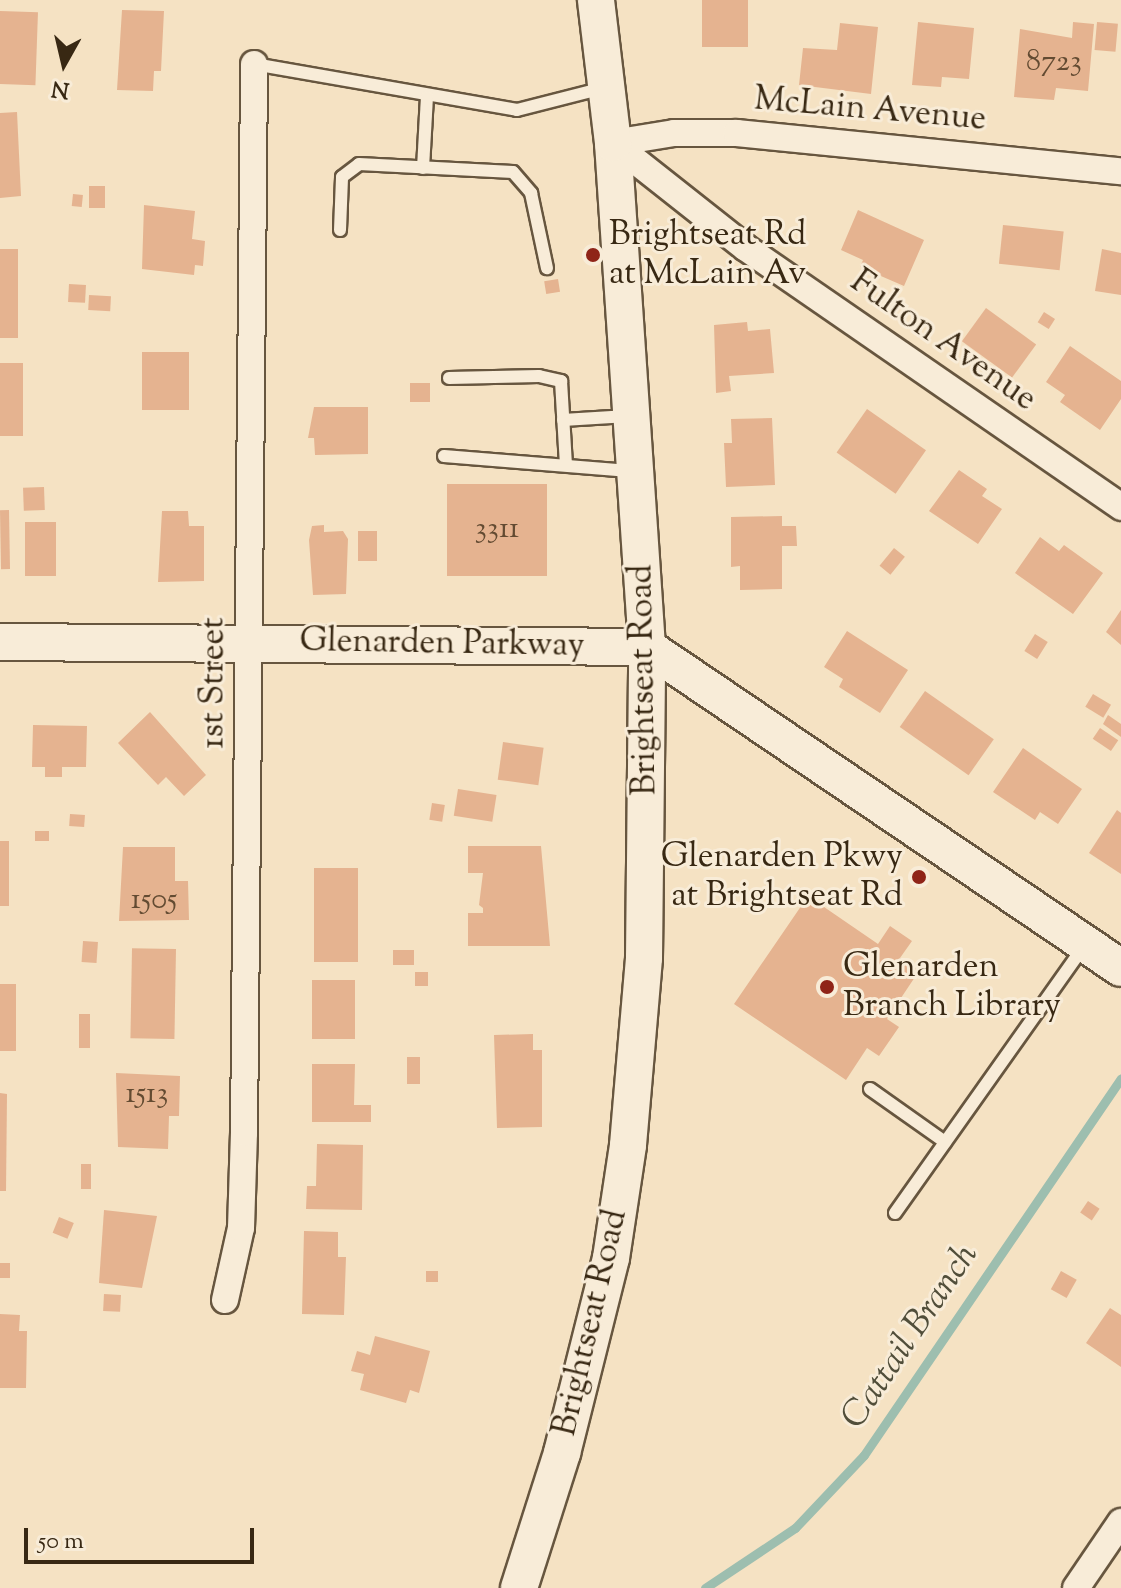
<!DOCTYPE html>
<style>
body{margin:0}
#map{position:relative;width:1121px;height:1588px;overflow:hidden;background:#f5e2c3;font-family:"Sorts Mill Goudy",serif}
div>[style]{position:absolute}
.stream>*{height:9px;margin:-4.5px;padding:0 4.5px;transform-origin:4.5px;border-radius:4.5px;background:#9dbeaf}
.building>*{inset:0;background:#e5b390;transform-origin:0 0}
.roads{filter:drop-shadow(2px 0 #67563f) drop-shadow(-2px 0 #67563f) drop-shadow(0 2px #67563f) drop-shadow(0 -2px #67563f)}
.lane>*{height:12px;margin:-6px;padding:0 6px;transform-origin:6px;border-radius:6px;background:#f8ecd8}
.street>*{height:26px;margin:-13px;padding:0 13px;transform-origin:13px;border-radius:13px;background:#f8ecd8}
.secondary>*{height:36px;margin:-18px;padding:0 18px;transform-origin:18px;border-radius:18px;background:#f8ecd8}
.dots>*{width:22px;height:22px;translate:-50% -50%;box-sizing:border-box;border:4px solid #f8ecd8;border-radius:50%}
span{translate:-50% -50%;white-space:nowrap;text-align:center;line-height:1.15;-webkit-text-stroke:6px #f8ecd8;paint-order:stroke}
.number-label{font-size:30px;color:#634b32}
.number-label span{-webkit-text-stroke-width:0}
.street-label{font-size:34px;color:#382813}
.poi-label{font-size:34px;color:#382813}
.left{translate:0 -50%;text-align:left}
.right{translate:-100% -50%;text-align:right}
.water-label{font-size:36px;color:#514e3a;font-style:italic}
.north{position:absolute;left:24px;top:24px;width:80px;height:80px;-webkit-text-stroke:6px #f8ecd8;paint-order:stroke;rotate:188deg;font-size:22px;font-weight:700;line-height:32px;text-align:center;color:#382813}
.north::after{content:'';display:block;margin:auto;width:28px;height:36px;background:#382813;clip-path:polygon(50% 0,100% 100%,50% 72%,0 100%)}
.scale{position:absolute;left:24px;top:1528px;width:230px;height:36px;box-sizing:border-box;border:4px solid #382813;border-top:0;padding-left:10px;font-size:24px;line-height:28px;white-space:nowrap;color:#382813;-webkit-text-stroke:6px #f8ecd8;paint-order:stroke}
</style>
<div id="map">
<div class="stream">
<i style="left:705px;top:1588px;width:108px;rotate:-33.7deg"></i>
<i style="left:795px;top:1528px;width:100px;rotate:-46.6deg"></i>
<i style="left:864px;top:1455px;width:456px;rotate:-55.7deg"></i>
</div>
<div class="building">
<i style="left:702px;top:0;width:46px;height:47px"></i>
<i style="clip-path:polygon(122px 10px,164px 11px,161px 71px,154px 71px,153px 91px,117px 90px)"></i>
<i style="left:0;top:11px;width:38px;height:73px;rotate:2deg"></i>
<i style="clip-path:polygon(918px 22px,974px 28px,969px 79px,942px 77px,941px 87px,912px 85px)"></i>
<i style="clip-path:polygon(1073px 22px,1094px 24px,1088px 91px,1056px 88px,1054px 100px,1014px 97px,1020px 29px,1072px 38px)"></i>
<i style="left:1097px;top:22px;width:21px;height:28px;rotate:5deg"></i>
<i style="clip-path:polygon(840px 23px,878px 27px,871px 94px,799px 85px,803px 48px,837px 50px)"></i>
<i style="clip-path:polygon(17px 112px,21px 196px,0 198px,0 113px)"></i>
<i style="left:105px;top:186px;width:22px;height:16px;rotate:90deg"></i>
<i style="left:73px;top:194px;width:10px;height:12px;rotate:6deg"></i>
<i style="clip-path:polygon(144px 205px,195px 211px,192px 239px,205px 241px,203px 266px,195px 265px,194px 275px,142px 269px)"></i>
<i style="clip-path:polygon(858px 210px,924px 240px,904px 286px,860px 267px,863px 260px,841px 250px)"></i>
<i style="left:1003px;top:225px;width:61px;height:39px;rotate:6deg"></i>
<i style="left:0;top:249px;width:18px;height:89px"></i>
<i style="clip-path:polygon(1102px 249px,1121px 253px,1121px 295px,1095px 291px)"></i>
<i style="left:558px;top:279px;width:13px;height:14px;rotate:81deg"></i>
<i style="left:69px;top:284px;width:17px;height:18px;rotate:3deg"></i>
<i style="left:89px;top:295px;width:22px;height:15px;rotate:3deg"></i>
<i style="left:986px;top:308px;width:62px;height:41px;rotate:36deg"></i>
<i style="left:1044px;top:312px;width:13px;height:12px;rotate:32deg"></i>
<i style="clip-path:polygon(747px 322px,748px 331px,770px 329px,774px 373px,729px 376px,731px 391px,716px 393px,714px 325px)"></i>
<i style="clip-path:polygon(1070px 346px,1121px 381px,1121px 399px,1100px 430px,1060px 402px,1065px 395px,1046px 382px)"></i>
<i style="left:142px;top:352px;width:47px;height:58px"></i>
<i style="left:0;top:363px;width:23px;height:73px"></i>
<i style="left:410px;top:383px;width:20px;height:19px"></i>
<i style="clip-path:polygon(314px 407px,368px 407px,368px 454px,315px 455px,314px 438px,308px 438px)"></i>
<i style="left:867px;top:409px;width:72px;height:53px;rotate:35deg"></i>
<i style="clip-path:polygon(772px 418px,775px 485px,726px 487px,724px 443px,732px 443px,731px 419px)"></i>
<i style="clip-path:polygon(959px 470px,987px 489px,982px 496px,1002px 509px,978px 544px,929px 511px)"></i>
<i style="left:447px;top:484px;width:100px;height:92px"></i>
<i style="left:44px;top:487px;width:23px;height:21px;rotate:88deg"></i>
<i style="left:9px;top:510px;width:59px;height:9px;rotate:89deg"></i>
<i style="clip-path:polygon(162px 511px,188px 511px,189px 526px,204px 526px,204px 581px,158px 582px)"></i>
<i style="clip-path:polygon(782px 516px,782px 526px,796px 526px,797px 546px,782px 546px,782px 589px,740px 590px,740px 566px,731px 567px,731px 517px)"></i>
<i style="left:25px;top:522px;width:31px;height:54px"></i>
<i style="clip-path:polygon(324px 525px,324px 532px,343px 531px,348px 539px,346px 594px,313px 595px,309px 540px,312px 526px)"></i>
<i style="left:358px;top:531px;width:19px;height:30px"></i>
<i style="clip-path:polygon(1040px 537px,1059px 551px,1064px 545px,1103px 573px,1073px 614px,1015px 573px)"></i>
<i style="left:894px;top:548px;width:14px;height:23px;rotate:39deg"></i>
<i style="clip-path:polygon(1121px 610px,1121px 645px,1106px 632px)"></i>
<i style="clip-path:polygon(847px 631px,908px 670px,880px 713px,839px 687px,843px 679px,824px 667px)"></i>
<i style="left:1035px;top:634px;width:15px;height:20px;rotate:32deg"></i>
<i style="left:925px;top:691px;width:84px;height:44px;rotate:35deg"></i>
<i style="left:1093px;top:694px;width:21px;height:15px;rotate:31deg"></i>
<i style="clip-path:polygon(150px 712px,206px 775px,184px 796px,166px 777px,158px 785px,118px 743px)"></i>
<i style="clip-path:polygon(1108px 715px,1121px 724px,1121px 737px,1103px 724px)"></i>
<i style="clip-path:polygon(33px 725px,87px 726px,86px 767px,62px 767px,62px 777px,45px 777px,45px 767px,32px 767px)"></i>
<i style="left:1100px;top:728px;width:22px;height:13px;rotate:34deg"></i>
<i style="left:503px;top:742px;width:41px;height:38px;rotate:8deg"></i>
<i style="clip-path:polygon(1023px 748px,1082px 789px,1058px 824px,1040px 812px,1035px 820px,993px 792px)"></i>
<i style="left:458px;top:789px;width:39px;height:27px;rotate:9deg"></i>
<i style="left:432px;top:803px;width:13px;height:17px;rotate:9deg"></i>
<i style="clip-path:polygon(1117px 810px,1121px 813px,1121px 874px,1089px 853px)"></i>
<i style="left:70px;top:814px;width:15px;height:12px;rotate:4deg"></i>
<i style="left:49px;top:831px;width:10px;height:14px;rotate:90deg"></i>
<i style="left:0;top:841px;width:9px;height:65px"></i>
<i style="clip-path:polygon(468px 846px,541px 846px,550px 946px,468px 946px,468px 913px,483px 913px,483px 908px,479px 905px,483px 873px,468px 873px)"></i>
<i style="clip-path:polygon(123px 847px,175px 847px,175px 881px,188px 881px,189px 920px,119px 921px)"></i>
<i style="left:314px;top:868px;width:44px;height:94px"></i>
<i style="clip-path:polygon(808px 896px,878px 944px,890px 926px,912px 941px,900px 958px,919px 971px,887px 1019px,899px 1027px,879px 1056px,867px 1048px,846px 1080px,734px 1004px)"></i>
<i style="left:83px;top:941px;width:15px;height:21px;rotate:4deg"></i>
<i style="left:176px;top:949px;width:90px;height:44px;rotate:91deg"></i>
<i style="left:414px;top:950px;width:15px;height:21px;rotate:90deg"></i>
<i style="left:415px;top:972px;width:13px;height:14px"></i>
<i style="left:312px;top:980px;width:43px;height:59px"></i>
<i style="left:0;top:984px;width:16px;height:67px"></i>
<i style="left:79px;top:1014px;width:11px;height:34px"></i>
<i style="clip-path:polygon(533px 1034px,533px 1050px,542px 1050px,542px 1127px,497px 1128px,494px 1035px)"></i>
<i style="left:407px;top:1057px;width:13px;height:27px"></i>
<i style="clip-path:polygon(312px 1064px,355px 1064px,354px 1105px,371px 1105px,371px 1122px,312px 1122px)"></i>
<i style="clip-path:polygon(116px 1073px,180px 1076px,179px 1116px,169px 1116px,168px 1149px,118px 1147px)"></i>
<i style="clip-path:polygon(0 1093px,7px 1094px,6px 1191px,0 1191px)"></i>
<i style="clip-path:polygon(317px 1144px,363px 1145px,362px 1210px,306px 1209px,307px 1186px,316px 1186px)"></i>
<i style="left:81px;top:1164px;width:10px;height:25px"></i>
<i style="left:1088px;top:1201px;width:14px;height:14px;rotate:34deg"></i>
<i style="clip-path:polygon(104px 1210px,157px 1216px,142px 1288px,99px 1283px)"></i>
<i style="left:59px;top:1217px;width:16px;height:17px;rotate:22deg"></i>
<i style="clip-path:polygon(304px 1231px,338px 1232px,338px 1257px,346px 1257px,344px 1315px,302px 1314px)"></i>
<i style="left:0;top:1263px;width:10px;height:15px"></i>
<i style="left:426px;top:1271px;width:12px;height:11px"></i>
<i style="left:1061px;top:1271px;width:18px;height:21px;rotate:29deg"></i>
<i style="left:104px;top:1294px;width:17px;height:17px;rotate:3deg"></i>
<i style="clip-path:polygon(1110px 1308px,1121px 1315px,1121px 1367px,1086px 1343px)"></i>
<i style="clip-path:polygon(0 1314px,20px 1315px,19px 1331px,27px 1331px,26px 1388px,0 1388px)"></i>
<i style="clip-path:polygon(375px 1336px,430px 1351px,419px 1393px,410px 1390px,406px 1403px,360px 1390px,364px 1374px,351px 1371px,357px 1351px,370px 1355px)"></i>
</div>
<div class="roads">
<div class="lane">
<i style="left:254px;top:64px;width:267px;rotate:9.9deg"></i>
<i style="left:517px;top:110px;width:89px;rotate:-14.3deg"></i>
<i style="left:423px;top:168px;width:71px;rotate:-86.8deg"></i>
<i style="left:340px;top:230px;width:53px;rotate:-87.8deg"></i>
<i style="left:342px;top:177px;width:21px;rotate:-37deg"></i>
<i style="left:359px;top:164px;width:154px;rotate:3deg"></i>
<i style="left:513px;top:172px;width:28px;rotate:49deg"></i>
<i style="left:531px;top:193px;width:77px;rotate:78deg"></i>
<i style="left:449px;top:378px;width:90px;rotate:-1.3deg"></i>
<i style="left:539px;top:376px;width:23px;rotate:13deg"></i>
<i style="left:561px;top:381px;width:84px;rotate:86.6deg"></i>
<i style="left:563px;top:420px;width:65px;rotate:-3.5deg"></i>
<i style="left:444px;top:456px;width:189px;rotate:4.6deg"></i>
<i style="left:870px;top:1089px;width:92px;rotate:35.2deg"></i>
<i style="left:895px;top:1213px;width:326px;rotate:-54.7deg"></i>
</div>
<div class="street">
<i style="left:613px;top:143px;width:169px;rotate:38.3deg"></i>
<i style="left:746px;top:248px;width:456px;rotate:34.6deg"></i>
<i style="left:613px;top:143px;width:62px;rotate:-9.3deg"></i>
<i style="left:674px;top:133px;width:63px"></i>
<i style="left:737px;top:133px;width:386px;rotate:5.7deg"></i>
<i style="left:225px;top:1300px;width:74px;rotate:-77.5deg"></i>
<i style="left:241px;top:1228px;width:95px;rotate:-88.2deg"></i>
<i style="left:244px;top:1133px;width:1069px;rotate:-89.46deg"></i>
<i style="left:1076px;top:1588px;width:80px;rotate:-55.7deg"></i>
</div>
<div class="secondary">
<i style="left:0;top:642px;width:647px;rotate:0.44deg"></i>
<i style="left:647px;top:647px;width:572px;rotate:34.11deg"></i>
<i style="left:519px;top:1588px;width:142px;rotate:-72.3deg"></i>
<i style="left:562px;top:1453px;width:201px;rotate:-75.9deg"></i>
<i style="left:611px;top:1258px;width:114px;rotate:-81.4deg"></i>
<i style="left:628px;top:1145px;width:188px;rotate:-85.1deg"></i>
<i style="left:644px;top:958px;width:311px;rotate:-89.4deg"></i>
<i style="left:647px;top:647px;width:505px;rotate:-93.86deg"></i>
<i style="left:613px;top:143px;width:144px;rotate:-96.8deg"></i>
</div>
</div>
<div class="dots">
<i style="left:593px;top:255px;background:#8f2418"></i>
<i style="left:919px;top:877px;background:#8f2418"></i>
<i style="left:827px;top:987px;background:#8f2418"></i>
</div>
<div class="number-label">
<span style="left:1054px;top:63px">8723</span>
<span style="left:497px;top:530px">3311</span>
<span style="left:154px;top:901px">1505</span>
<span style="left:147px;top:1095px">1513</span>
</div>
<div class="street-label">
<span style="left:870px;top:110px;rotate:5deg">McLain Avenue</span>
<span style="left:943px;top:341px;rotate:35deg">Fulton Avenue</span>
<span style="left:442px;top:644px;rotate:1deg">Glenarden Parkway</span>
<span style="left:644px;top:680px;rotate:-91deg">Brightseat Road</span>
<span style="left:214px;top:683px;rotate:-90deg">1st Street</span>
<span style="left:591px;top:1323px;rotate:-77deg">Brightseat Road</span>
</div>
<div class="poi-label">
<span class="left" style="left:609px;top:255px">Brightseat Rd<br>at McLain Av</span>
<span class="right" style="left:903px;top:877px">Glenarden Pkwy<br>at Brightseat Rd</span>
<span class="left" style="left:843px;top:987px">Glenarden<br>Branch Library</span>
</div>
<div class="water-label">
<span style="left:911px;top:1337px;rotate:-56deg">Cattail Branch</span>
</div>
<div class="north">N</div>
<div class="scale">50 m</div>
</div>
